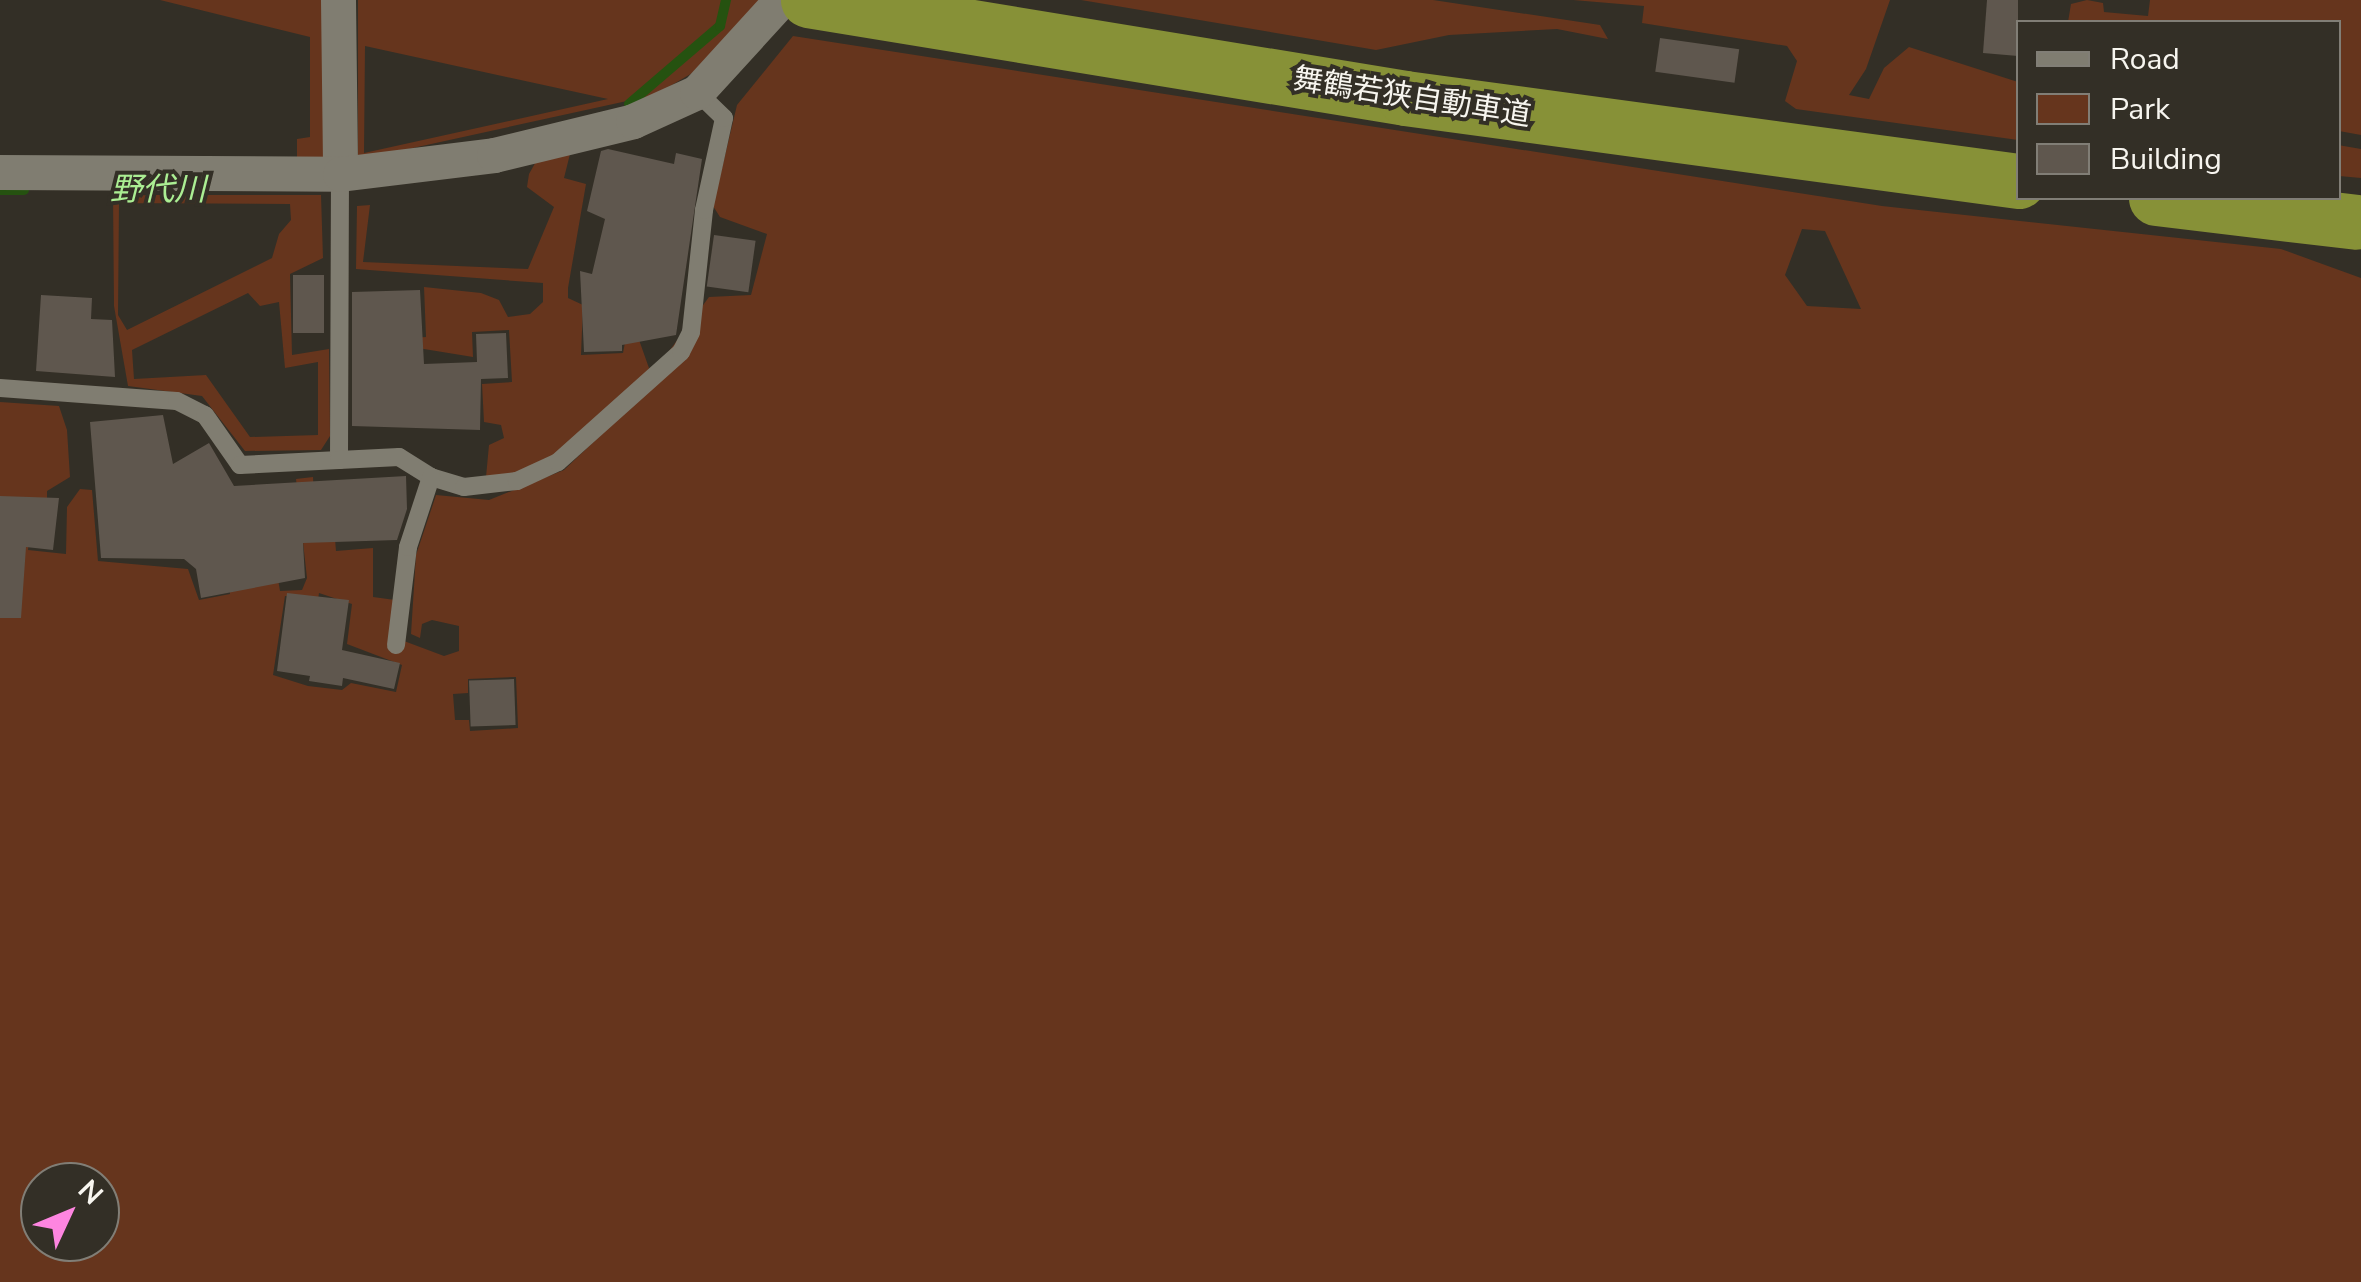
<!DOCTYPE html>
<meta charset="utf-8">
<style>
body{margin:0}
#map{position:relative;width:2361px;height:1282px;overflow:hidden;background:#332f26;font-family:"Nunito Sans","Noto Sans JP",sans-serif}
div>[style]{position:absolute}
.green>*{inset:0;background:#66351d}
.stream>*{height:10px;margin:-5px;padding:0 5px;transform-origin:5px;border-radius:5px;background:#255210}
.building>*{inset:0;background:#5f574e;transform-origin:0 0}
.service>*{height:18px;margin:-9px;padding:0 9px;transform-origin:9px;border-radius:9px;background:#807d71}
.minor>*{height:35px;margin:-17.5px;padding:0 17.5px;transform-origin:17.5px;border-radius:17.5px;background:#807d71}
.motorway>*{height:55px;margin:-27.5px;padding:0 27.5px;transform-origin:27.5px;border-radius:27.5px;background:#879137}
span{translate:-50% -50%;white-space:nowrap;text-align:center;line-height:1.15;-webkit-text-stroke:8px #332f26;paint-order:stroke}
.street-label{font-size:30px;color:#f7f5ef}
.water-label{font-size:32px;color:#abee93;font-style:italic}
.legend{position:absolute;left:2016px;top:20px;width:325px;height:180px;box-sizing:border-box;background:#332f26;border:2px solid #817e76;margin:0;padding:12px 18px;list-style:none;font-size:30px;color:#f7f5ef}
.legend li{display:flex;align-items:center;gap:20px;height:50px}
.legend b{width:50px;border:2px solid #817e76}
.north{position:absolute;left:20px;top:1162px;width:100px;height:100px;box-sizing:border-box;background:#332f26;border:2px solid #817e76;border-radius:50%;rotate:46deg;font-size:28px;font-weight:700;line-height:40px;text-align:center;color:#f7f5ef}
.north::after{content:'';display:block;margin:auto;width:35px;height:45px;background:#fe85e0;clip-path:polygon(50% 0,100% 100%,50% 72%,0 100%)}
</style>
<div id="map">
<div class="green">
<i style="clip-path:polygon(160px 0,322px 0,325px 158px,297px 158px,297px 139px,310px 137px,310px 37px)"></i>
<i style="clip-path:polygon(evenodd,358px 0,761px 0,694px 72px,631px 109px,627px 101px,358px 160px,358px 0,365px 46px,608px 99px,364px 153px,365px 46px)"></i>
<i style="clip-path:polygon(1081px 0,1433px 0,1600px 25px,1608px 39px,1557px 29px,1449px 35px,1376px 50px)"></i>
<i style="clip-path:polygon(1573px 0,1890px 0,1866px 69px,1849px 95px,1869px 99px,1884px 68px,1909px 47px,2018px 82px,2018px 140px,1796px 109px,1785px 101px,1797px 61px,1787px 46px,1642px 23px,1644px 6px)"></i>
<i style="clip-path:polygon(2087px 0,2103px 3px,2104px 12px,2148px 16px,2150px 0,2361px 0,2361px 135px,2339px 131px,2338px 22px,2068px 22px,2071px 4px)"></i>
<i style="clip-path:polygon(evenodd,793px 36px,1882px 206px,2281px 249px,2361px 278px,2361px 1282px,0 1282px,0 402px,59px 406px,67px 430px,70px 477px,47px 491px,47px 500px,33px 501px,28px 550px,66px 554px,67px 507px,80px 489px,92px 490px,98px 561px,188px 569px,199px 600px,230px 594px,228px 576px,278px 579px,280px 591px,302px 590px,307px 578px,296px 479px,313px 477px,315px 518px,334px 526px,336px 551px,373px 548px,373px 597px,395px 600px,404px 641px,444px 656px,459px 651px,459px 626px,432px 620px,422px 624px,420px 638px,411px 634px,416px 555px,436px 495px,489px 500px,564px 470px,622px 415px,709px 297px,751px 295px,767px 234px,720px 217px,713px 206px,737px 105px,793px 36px,1802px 229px,1825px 231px,1861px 309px,1807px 306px,1785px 275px,1802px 229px,793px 36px,319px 593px,352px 604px,347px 644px,402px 665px,396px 692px,351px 683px,342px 690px,308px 686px,273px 675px,285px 596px,318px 600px,319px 593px,793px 36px,516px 677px,518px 728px,470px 731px,469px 720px,455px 720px,453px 694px,468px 693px,468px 679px,516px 677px,793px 36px,40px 1182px,100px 1182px,100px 1242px,40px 1242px,40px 1182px)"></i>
<i style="clip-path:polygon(2338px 145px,2361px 149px,2361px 178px,2339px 176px)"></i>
<i style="clip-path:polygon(571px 150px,564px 178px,586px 184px,568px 288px,568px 298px,583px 305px,581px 355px,623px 353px,626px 337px,638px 337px,649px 368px,645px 379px,553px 458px,515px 474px,486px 477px,489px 445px,504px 438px,501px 425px,484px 422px,482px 384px,512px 382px,509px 330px,472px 332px,473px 357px,375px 341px,426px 337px,424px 287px,481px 293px,499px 300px,508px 317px,530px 314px,543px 302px,543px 283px,356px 269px,357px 206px,370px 205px,363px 262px,528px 269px,554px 207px,527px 187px,529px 174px,538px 158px)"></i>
<i style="clip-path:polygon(evenodd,113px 195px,321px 195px,323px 258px,290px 274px,292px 355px,329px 349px,330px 436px,321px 450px,245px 451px,202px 396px,128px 386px,114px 306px,113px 195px,119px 203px,290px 204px,291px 220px,279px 234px,272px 258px,127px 330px,118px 315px,119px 203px,113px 195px,248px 293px,260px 306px,279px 302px,285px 368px,318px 362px,318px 435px,250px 437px,206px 375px,134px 379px,132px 350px,248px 293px)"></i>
</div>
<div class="stream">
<i style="left:629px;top:104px;width:120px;rotate:-40.6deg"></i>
<i style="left:720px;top:26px;width:27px;rotate:-77deg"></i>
<i style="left:0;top:190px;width:24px"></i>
</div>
<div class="building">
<i style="clip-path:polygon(1987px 0,2018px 0,2018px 56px,1983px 53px)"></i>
<i style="left:1660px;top:38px;width:80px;height:34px;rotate:8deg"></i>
<i style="clip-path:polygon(608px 149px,674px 164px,676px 153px,702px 159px,676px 335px,622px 345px,622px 351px,584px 352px,580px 271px,592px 274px,605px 219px,587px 211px,601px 151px)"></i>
<i style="left:714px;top:235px;width:42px;height:52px;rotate:8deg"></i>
<i style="left:293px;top:275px;width:31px;height:58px"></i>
<i style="clip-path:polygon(420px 290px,424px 364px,477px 362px,476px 334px,506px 333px,508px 378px,481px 379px,480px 430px,352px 426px,352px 292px)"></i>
<i style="clip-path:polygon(41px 295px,92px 298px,91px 319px,112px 320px,115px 377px,36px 371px)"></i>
<i style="clip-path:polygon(163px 415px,173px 464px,209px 443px,234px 486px,406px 476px,407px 509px,397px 540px,303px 543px,305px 578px,201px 598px,196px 569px,184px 559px,101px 558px,90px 422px)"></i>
<i style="clip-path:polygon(0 496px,59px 498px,53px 550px,26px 547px,21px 618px,0 618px)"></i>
<i style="clip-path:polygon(287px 593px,349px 600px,342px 650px,400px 663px,394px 689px,343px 678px,342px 686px,309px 681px,310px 676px,277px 671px)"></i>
<i style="left:514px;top:679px;width:46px;height:45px;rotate:88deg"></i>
</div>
<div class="service">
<i style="left:0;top:388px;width:177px;rotate:4.2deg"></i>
<i style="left:177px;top:401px;width:31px;rotate:27deg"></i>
<i style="left:205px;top:415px;width:61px;rotate:55deg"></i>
<i style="left:240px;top:465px;width:99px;rotate:-2.9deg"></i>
<i style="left:339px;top:460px;width:286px;rotate:-89.8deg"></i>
<i style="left:339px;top:460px;width:60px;rotate:-2.9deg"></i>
<i style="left:399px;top:457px;width:38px;rotate:32deg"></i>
<i style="left:431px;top:477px;width:34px;rotate:17deg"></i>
<i style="left:464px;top:487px;width:53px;rotate:-6.5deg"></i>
<i style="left:517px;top:481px;width:45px;rotate:-24.9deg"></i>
<i style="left:558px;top:462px;width:165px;rotate:-41.8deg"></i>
<i style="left:681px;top:352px;width:22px;rotate:-63deg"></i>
<i style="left:691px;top:332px;width:123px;rotate:-83.9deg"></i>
<i style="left:704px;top:210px;width:94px;rotate:-77.7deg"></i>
<i style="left:724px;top:118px;width:37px;rotate:-136deg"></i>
<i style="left:396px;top:645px;width:99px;rotate:-83deg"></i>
<i style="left:408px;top:547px;width:74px;rotate:-71.8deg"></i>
</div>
<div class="minor">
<i style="left:338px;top:0;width:174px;rotate:89.3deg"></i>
<i style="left:0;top:172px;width:340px;rotate:0.3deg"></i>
<i style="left:340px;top:174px;width:155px;rotate:-7deg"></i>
<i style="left:494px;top:155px;width:143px;rotate:-13.7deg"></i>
<i style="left:633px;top:121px;width:70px;rotate:-24.4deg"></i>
<i style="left:697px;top:92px;width:125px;rotate:-47.6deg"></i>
</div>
<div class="motorway">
<i style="left:808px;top:0;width:605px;rotate:9.32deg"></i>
<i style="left:1405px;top:98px;width:619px;rotate:7.71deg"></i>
<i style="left:2156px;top:198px;width:201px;rotate:6.8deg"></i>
</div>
<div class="street-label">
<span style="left:1412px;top:98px;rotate:9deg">舞鶴若狭自動車道</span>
</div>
<div class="water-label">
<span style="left:158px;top:190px">野代川</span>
</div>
<ul class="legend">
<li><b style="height:12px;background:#807d71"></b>Road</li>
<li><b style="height:28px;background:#66351d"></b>Park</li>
<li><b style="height:28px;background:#5f574e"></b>Building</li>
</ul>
<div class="north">N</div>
</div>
